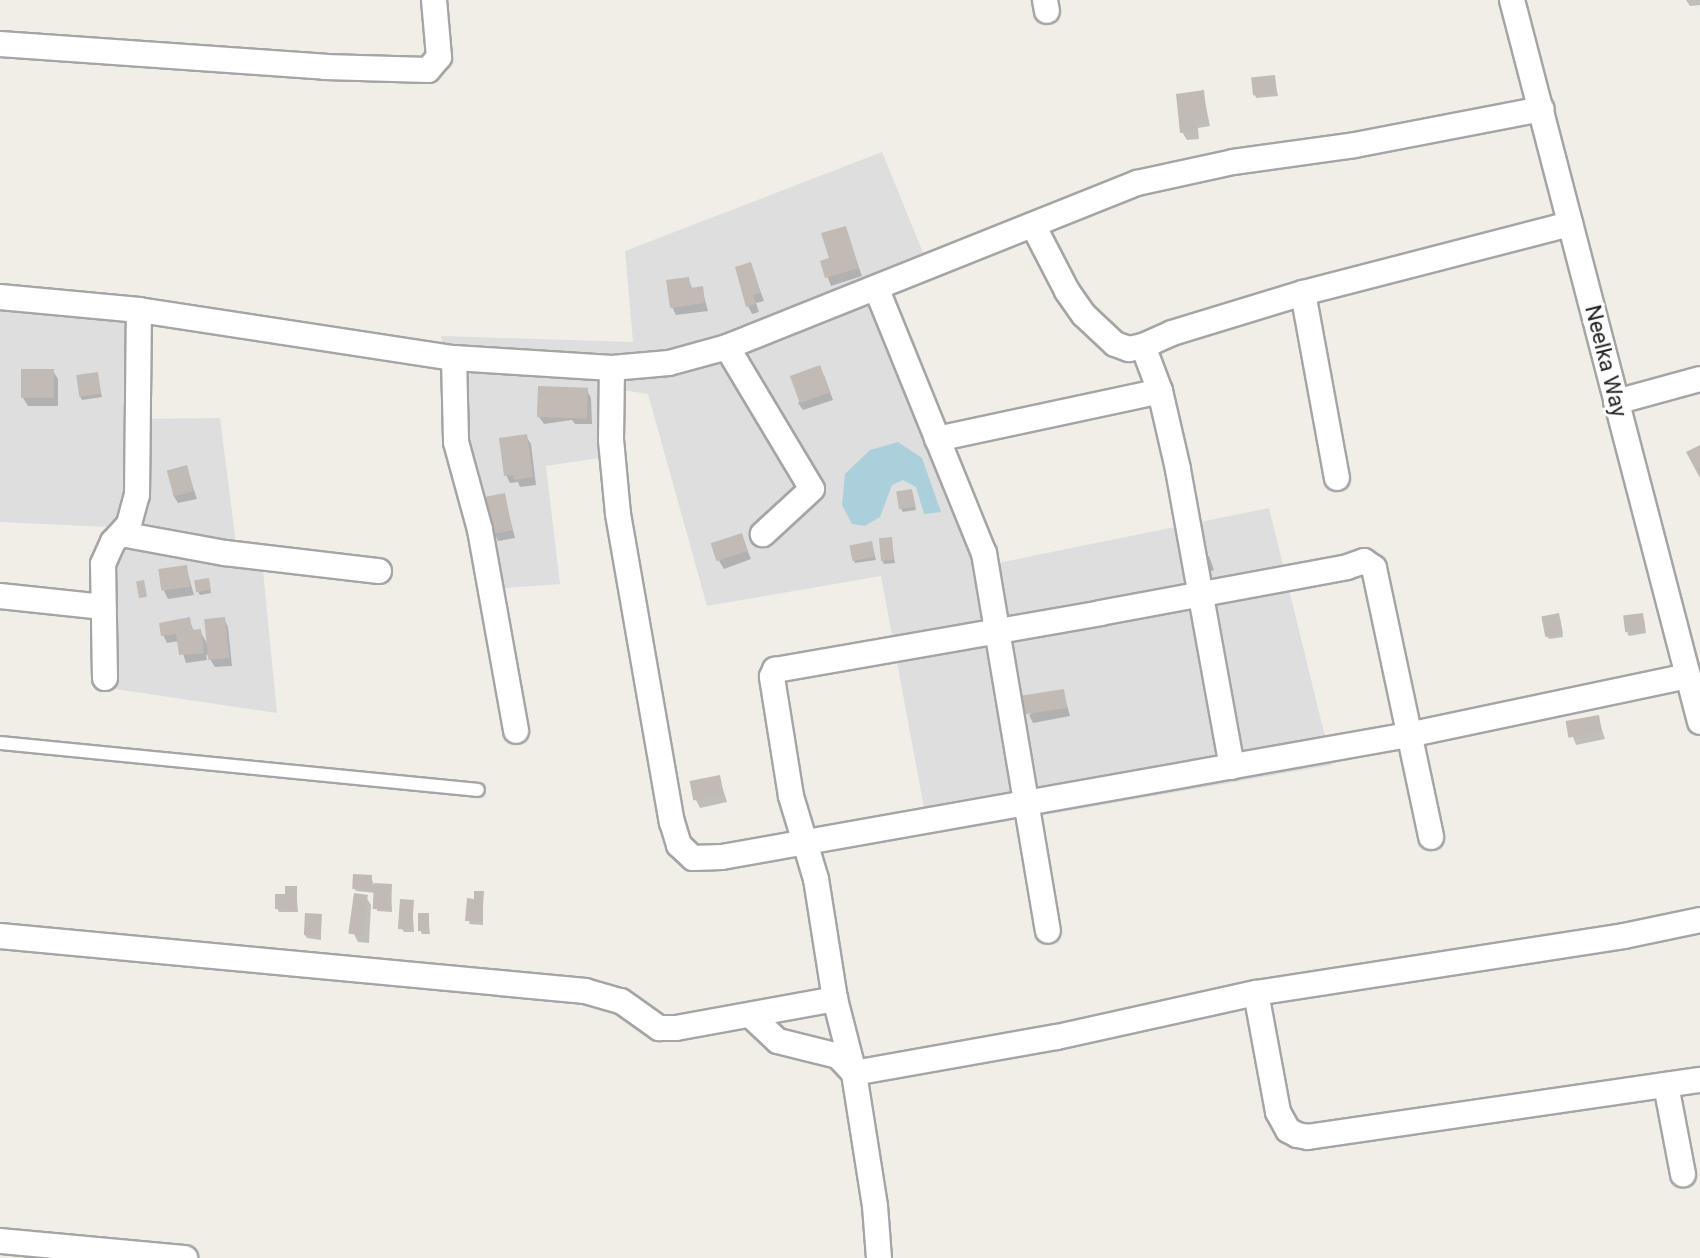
<!DOCTYPE html>
<style>
body{margin:0}
#map{position:relative;width:1700px;height:1258px;overflow:hidden;background:#f1eee8;font-family:Roboto,sans-serif}
div>[style]{position:absolute}
.residential>*{inset:0;background:#dfdede}
.water>*{inset:0;background:#acd0db}
.shadow>*{inset:0;background:#0003;transform-origin:0 0}
.building>*{inset:0;background:#c1bab5;transform-origin:0 0}
.roads{filter:drop-shadow(2px 0 #a5a5a5) drop-shadow(-2px 0 #a5a5a5) drop-shadow(0 2px #a5a5a5) drop-shadow(0 -2px #a5a5a5)}
.lane>*{height:12px;margin:-6px;padding:0 6px;transform-origin:6px;border-radius:6px;background:#fff}
.street>*{height:24px;margin:-12px;padding:0 12px;transform-origin:12px;border-radius:12px;background:#fff}
span{translate:-50% -50%;white-space:nowrap;text-align:center;line-height:1.15;-webkit-text-stroke:6px #fff;paint-order:stroke}
.street-label{font-size:22px;color:#212121}
</style>
<div id="map">
<div class="residential">
<i style="clip-path:polygon(882px 152px,931px 272px,885px 291px,988px 565px,1269px 508px,1332px 765px,929px 835px,881px 576px,707px 606px,648px 394px,609px 388px,612px 456px,546px 466px,560px 584px,479px 590px,441px 336px,633px 342px,625px 251px)"></i>
<i style="clip-path:polygon(0 292px,136px 307px,137px 419px,220px 418px,236px 544px,261px 550px,277px 713px,115px 689px,108px 527px,0 522px)"></i>
</div>
<div class="water">
<i style="clip-path:polygon(898px 442px,922px 458px,941px 512px,924px 514px,916px 487px,903px 480px,892px 485px,880px 517px,865px 526px,852px 524px,842px 505px,845px 474px,870px 450px)"></i>
</div>
<div class="shadow">
<i style="clip-path:polygon(1686px 0,1700px 0,1700px 5px,1690px 6px)"></i>
<i style="clip-path:polygon(1274px 77px,1278px 96px,1256px 98px,1255px 95px)"></i>
<i style="clip-path:polygon(1203px 92px,1210px 126px,1198px 128px,1199px 139px,1187px 140px,1182px 132px)"></i>
<i style="clip-path:polygon(845px 228px,862px 276px,831px 286px,822px 263px,832px 260px)"></i>
<i style="clip-path:polygon(750px 264px,764px 301px,756px 303px,759px 312px,752px 314px,748px 306px)"></i>
<i style="clip-path:polygon(688px 279px,693px 290px,702px 289px,708px 311px,676px 315px,672px 307px)"></i>
<i style="clip-path:polygon(53px 371px,58px 379px,58px 406px,28px 406px,23px 398px)"></i>
<i style="clip-path:polygon(97px 375px,102px 397px,82px 400px,80px 396px)"></i>
<i style="clip-path:polygon(824px 375px,833px 400px,803px 410px,798px 403px)"></i>
<i style="clip-path:polygon(587px 390px,591px 398px,592px 424px,575px 424px,572px 420px,544px 424px,539px 417px)"></i>
<i style="clip-path:polygon(526px 436px,531px 444px,536px 485px,520px 487px,518px 482px,510px 483px,506px 475px)"></i>
<i style="clip-path:polygon(186px 467px,197px 499px,178px 503px,173px 495px)"></i>
<i style="clip-path:polygon(913px 494px,916px 510px,903px 512px,901px 509px)"></i>
<i style="clip-path:polygon(504px 495px,515px 538px,498px 541px,494px 533px)"></i>
<i style="clip-path:polygon(741px 535px,751px 559px,724px 569px,719px 561px)"></i>
<i style="clip-path:polygon(891px 539px,895px 563px,884px 564px,882px 560px)"></i>
<i style="clip-path:polygon(871px 543px,876px 560px,855px 563px,854px 560px)"></i>
<i style="left:1209px;top:556px;width:15px;height:6px;rotate:70deg"></i>
<i style="clip-path:polygon(186px 567px,194px 595px,168px 599px,164px 591px)"></i>
<i style="clip-path:polygon(209px 583px,211px 593px,200px 595px,198px 592px)"></i>
<i style="clip-path:polygon(1644px 618px,1646px 633px,1629px 636px,1627px 633px)"></i>
<i style="clip-path:polygon(189px 619px,194px 632px,200px 631px,209px 647px,224px 619px,228px 627px,232px 666px,215px 667px,206px 653px,207px 660px,186px 663px,179px 641px,167px 643px,163px 635px)"></i>
<i style="clip-path:polygon(1560px 619px,1563px 637px,1549px 639px,1547px 636px)"></i>
<i style="clip-path:polygon(1063px 691px,1070px 716px,1033px 723px,1029px 715px)"></i>
<i style="clip-path:polygon(1598px 718px,1605px 739px,1576px 745px,1568px 723px)"></i>
<i style="clip-path:polygon(719px 777px,727px 802px,700px 808px,696px 800px)"></i>
<i style="clip-path:polygon(371px 877px,374px 885px,391px 886px,392px 912px,377px 911px,376px 893px,356px 891px,354px 888px)"></i>
<i style="clip-path:polygon(296px 888px,298px 912px,279px 912px,277px 908px)"></i>
<i style="clip-path:polygon(483px 893px,483px 925px,469px 924px,476px 901px)"></i>
<i style="clip-path:polygon(366px 897px,371px 905px,369px 943px,358px 942px,354px 934px)"></i>
<i style="clip-path:polygon(412px 902px,414px 932px,404px 932px,402px 929px)"></i>
<i style="clip-path:polygon(428px 915px,430px 934px,422px 934px,420px 930px)"></i>
<i style="clip-path:polygon(321px 916px,321px 940px,307px 938px,305px 935px)"></i>
</div>
<div class="building">
<i style="left:1275px;top:75px;width:18px;height:24px;rotate:84deg"></i>
<i style="clip-path:polygon(1204px 90px,1207px 118px,1195px 120px,1196px 131px,1180px 133px,1176px 94px)"></i>
<i style="clip-path:polygon(846px 226px,859px 268px,825px 278px,820px 261px,829px 258px,821px 233px)"></i>
<i style="clip-path:polygon(751px 262px,761px 293px,753px 295px,756px 304px,746px 307px,735px 267px)"></i>
<i style="clip-path:polygon(689px 277px,691px 288px,703px 286px,705px 303px,670px 308px,666px 280px)"></i>
<i style="left:820px;top:365px;width:29px;height:32px;rotate:70deg"></i>
<i style="left:21px;top:369px;width:33px;height:29px"></i>
<i style="left:98px;top:372px;width:22px;height:22px;rotate:82deg"></i>
<i style="left:538px;top:386px;width:50px;height:31px;rotate:2deg"></i>
<i style="clip-path:polygon(527px 434px,533px 477px,514px 480px,513px 475px,504px 476px,499px 438px)"></i>
<i style="clip-path:polygon(1700px 445px,1700px 478px,1686px 452px)"></i>
<i style="left:187px;top:465px;width:27px;height:21px;rotate:75deg"></i>
<i style="left:912px;top:489px;width:18px;height:16px;rotate:81deg"></i>
<i style="left:505px;top:493px;width:38px;height:20px;rotate:79deg"></i>
<i style="left:742px;top:533px;width:19px;height:33px;rotate:72deg"></i>
<i style="left:892px;top:537px;width:23px;height:13px;rotate:85deg"></i>
<i style="left:872px;top:541px;width:16px;height:23px;rotate:79deg"></i>
<i style="left:187px;top:565px;width:22px;height:29px;rotate:82deg"></i>
<i style="left:209px;top:578px;width:12px;height:15px;rotate:81deg"></i>
<i style="left:144px;top:580px;width:17px;height:8px;rotate:80deg"></i>
<i style="left:1559px;top:613px;width:21px;height:18px;rotate:79deg"></i>
<i style="left:1643px;top:613px;width:17px;height:20px;rotate:83deg"></i>
<i style="clip-path:polygon(190px 617px,192px 630px,201px 629px,204px 653px,179px 655px,176px 634px,161px 636px,159px 623px)"></i>
<i style="left:225px;top:617px;width:41px;height:21px;rotate:84deg"></i>
<i style="left:1064px;top:689px;width:19px;height:42px;rotate:81deg"></i>
<i style="left:1599px;top:715px;width:17px;height:34px;rotate:80deg"></i>
<i style="left:720px;top:775px;width:20px;height:31px;rotate:79deg"></i>
<i style="left:353px;top:874px;width:19px;height:15px;rotate:3deg"></i>
<i style="left:374px;top:883px;width:18px;height:26px;rotate:3deg"></i>
<i style="clip-path:polygon(285px 886px,297px 886px,297px 910px,275px 909px,275px 894px,285px 894px)"></i>
<i style="clip-path:polygon(474px 891px,484px 891px,482px 922px,465px 921px,467px 898px,474px 899px)"></i>
<i style="left:354px;top:893px;width:14px;height:41px;rotate:8deg"></i>
<i style="left:400px;top:899px;width:14px;height:30px;rotate:4deg"></i>
<i style="left:305px;top:913px;width:17px;height:22px;rotate:3deg"></i>
<i style="left:418px;top:913px;width:11px;height:18px"></i>
</div>
<div class="roads">
<div class="lane">
<i style="left:0;top:743px;width:480px;rotate:5.6deg"></i>
</div>
<div class="street">
<i style="left:1045px;top:0;width:11px;rotate:80deg"></i>
<i style="left:1512px;top:0;width:746px;rotate:75.4deg"></i>
<i style="left:0;top:44px;width:326px;rotate:4deg"></i>
<i style="left:325px;top:67px;width:103px;rotate:1.7deg"></i>
<i style="left:428px;top:70px;width:17px;rotate:-50deg"></i>
<i style="left:439px;top:57px;width:57px;rotate:-95deg"></i>
<i style="left:1033px;top:225px;width:74px;rotate:62.7deg"></i>
<i style="left:1067px;top:291px;width:29px;rotate:55deg"></i>
<i style="left:1084px;top:315px;width:42px;rotate:43.1deg"></i>
<i style="left:1115px;top:344px;width:15px;rotate:20deg"></i>
<i style="left:1129px;top:349px;width:14px;rotate:-12deg"></i>
<i style="left:877px;top:290px;width:284px;rotate:67.9deg"></i>
<i style="left:984px;top:553px;width:383px;rotate:80.4deg"></i>
<i style="left:1303px;top:293px;width:188px;rotate:79.6deg"></i>
<i style="left:0;top:297px;width:140px;rotate:5.3deg"></i>
<i style="left:139px;top:310px;width:319px;rotate:8.7deg"></i>
<i style="left:454px;top:358px;width:158px;rotate:3.6deg"></i>
<i style="left:612px;top:368px;width:57px;rotate:-5deg"></i>
<i style="left:669px;top:363px;width:60px;rotate:-15.4deg"></i>
<i style="left:727px;top:347px;width:442px;rotate:-21.8deg"></i>
<i style="left:1137px;top:183px;width:98px;rotate:-12.3deg"></i>
<i style="left:1233px;top:162px;width:123px;rotate:-7.9deg"></i>
<i style="left:1355px;top:145px;width:190px;rotate:-10.9deg"></i>
<i style="left:727px;top:347px;width:165px;rotate:59.1deg"></i>
<i style="left:812px;top:489px;width:67px;rotate:137.4deg"></i>
<i style="left:454px;top:358px;width:84px;rotate:88.6deg"></i>
<i style="left:456px;top:442px;width:91px;rotate:74.7deg"></i>
<i style="left:480px;top:530px;width:204px;rotate:79.8deg"></i>
<i style="left:612px;top:368px;width:72px;rotate:90.8deg"></i>
<i style="left:611px;top:440px;width:74px;rotate:84.6deg"></i>
<i style="left:618px;top:514px;width:313px;rotate:80.1deg"></i>
<i style="left:672px;top:822px;width:24px;rotate:73deg"></i>
<i style="left:679px;top:845px;width:19px;rotate:43deg"></i>
<i style="left:693px;top:858px;width:29px;rotate:-2deg"></i>
<i style="left:722px;top:857px;width:697px;rotate:-10.08deg"></i>
<i style="left:1408px;top:735px;width:286px;rotate:-11.9deg"></i>
<i style="left:1616px;top:402px;width:87px;rotate:-15.3deg"></i>
<i style="left:937px;top:439px;width:228px;rotate:-12.1deg"></i>
<i style="left:121px;top:534px;width:106px;rotate:10.4deg"></i>
<i style="left:225px;top:553px;width:155px;rotate:6.7deg"></i>
<i style="left:0;top:596px;width:104px;rotate:6.1deg"></i>
<i style="left:105px;top:678px;width:114px;rotate:-91deg"></i>
<i style="left:103px;top:564px;width:24px;rotate:-66deg"></i>
<i style="left:113px;top:542px;width:24px;rotate:-48deg"></i>
<i style="left:129px;top:524px;width:30px;rotate:-75deg"></i>
<i style="left:137px;top:495px;width:185px;rotate:-89.4deg"></i>
<i style="left:1232px;top:767px;width:303px;rotate:-100.3deg"></i>
<i style="left:1178px;top:469px;width:80px;rotate:-103deg"></i>
<i style="left:1160px;top:391px;width:48px;rotate:-110.7deg"></i>
<i style="left:1143px;top:346px;width:32px;rotate:-24deg"></i>
<i style="left:1172px;top:333px;width:137px;rotate:-17deg"></i>
<i style="left:1303px;top:293px;width:276px;rotate:-14.5deg"></i>
<i style="left:0;top:936px;width:588px;rotate:5.37deg"></i>
<i style="left:585px;top:991px;width:37px;rotate:16deg"></i>
<i style="left:621px;top:1001px;width:47px;rotate:35.4deg"></i>
<i style="left:659px;top:1028px;width:17px"></i>
<i style="left:676px;top:1028px;width:162px;rotate:-10.3deg"></i>
<i style="left:1256px;top:993px;width:121px;rotate:79.5deg"></i>
<i style="left:1278px;top:1112px;width:21px;rotate:61deg"></i>
<i style="left:1288px;top:1130px;width:10px;rotate:29deg"></i>
<i style="left:1297px;top:1135px;width:11px;rotate:10deg"></i>
<i style="left:1308px;top:1137px;width:396px;rotate:-8.3deg"></i>
<i style="left:750px;top:1015px;width:38px;rotate:43deg"></i>
<i style="left:778px;top:1041px;width:62px;rotate:14deg"></i>
<i style="left:838px;top:1056px;width:23px;rotate:47deg"></i>
<i style="left:854px;top:1073px;width:206px;rotate:-10.1deg"></i>
<i style="left:1057px;top:1037px;width:204px;rotate:-12.5deg"></i>
<i style="left:1256px;top:993px;width:372px;rotate:-8.8deg"></i>
<i style="left:1624px;top:936px;width:78px;rotate:-11.9deg"></i>
<i style="left:1666px;top:1085px;width:91px;rotate:79.2deg"></i>
<i style="left:0;top:1241px;width:186px;rotate:5.3deg"></i>
<i style="left:879px;top:1258px;width:52px;rotate:-94.4deg"></i>
<i style="left:875px;top:1206px;width:135px;rotate:-99deg"></i>
<i style="left:854px;top:1073px;width:76px;rotate:-104.4deg"></i>
<i style="left:835px;top:999px;width:121px;rotate:-99deg"></i>
<i style="left:816px;top:879px;width:87px;rotate:-106.8deg"></i>
<i style="left:791px;top:796px;width:121px;rotate:-99.1deg"></i>
<i style="left:772px;top:677px;width:8px;rotate:-67deg"></i>
<i style="left:775px;top:670px;width:330px;rotate:-9.9deg"></i>
<i style="left:1100px;top:613px;width:251px;rotate:-10.5deg"></i>
<i style="left:1347px;top:567px;width:18px;rotate:-19deg"></i>
<i style="left:1364px;top:561px;width:12px;rotate:35deg"></i>
<i style="left:1374px;top:568px;width:275px;rotate:78deg"></i>
</div>
</div>
<div class="street-label">
<span style="left:1606px;top:361px;rotate:76deg">Neelka Way</span>
</div>
</div>
